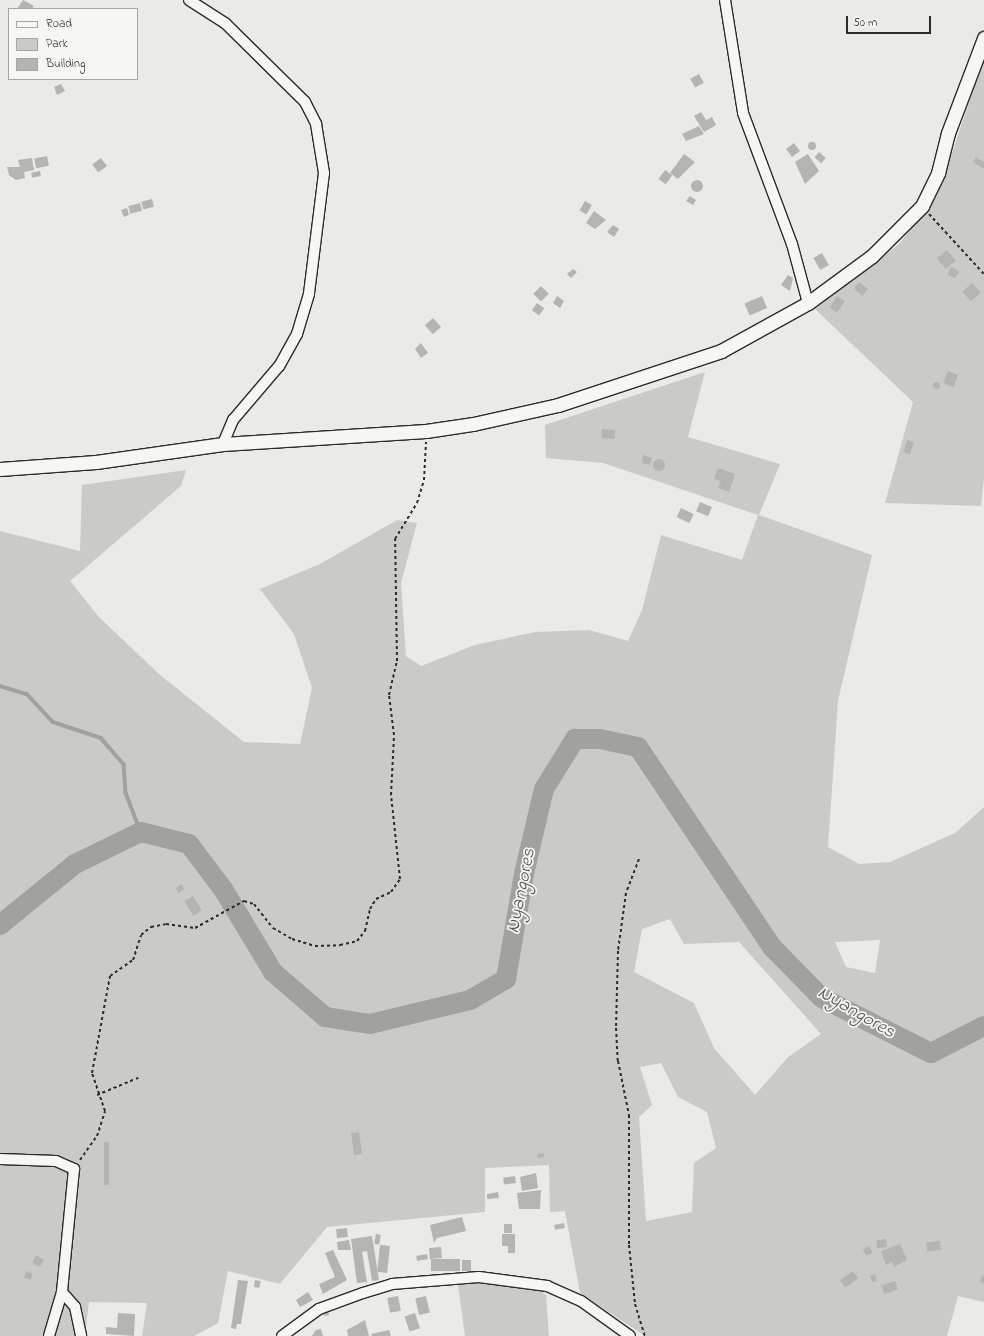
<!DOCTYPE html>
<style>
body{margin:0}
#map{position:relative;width:984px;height:1336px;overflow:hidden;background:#eaeae6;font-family:"Indie Flower",sans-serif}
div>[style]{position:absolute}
.green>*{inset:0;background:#cacac7}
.stream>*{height:3.5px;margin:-1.75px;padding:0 1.75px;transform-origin:1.75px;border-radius:1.75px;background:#a1a19e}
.river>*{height:20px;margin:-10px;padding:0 10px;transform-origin:10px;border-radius:10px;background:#a1a19e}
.building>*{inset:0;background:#b4b4b1;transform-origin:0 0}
.round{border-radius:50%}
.path>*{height:2px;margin-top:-1px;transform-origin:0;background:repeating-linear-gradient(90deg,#2b2b2b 0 3px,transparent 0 6px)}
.roads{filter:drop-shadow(1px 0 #2b2b2b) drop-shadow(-1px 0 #2b2b2b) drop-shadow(0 1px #2b2b2b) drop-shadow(0 -1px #2b2b2b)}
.minor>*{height:10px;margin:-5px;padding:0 5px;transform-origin:5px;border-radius:5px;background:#f6f6f2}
.tertiary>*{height:13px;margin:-6.5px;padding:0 6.5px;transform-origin:6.5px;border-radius:6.5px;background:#f6f6f2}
span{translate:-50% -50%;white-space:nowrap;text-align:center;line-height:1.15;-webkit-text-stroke:3.5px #f6f6f2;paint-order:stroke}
.water-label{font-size:19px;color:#545453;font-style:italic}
.legend{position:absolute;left:8px;top:8px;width:130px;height:72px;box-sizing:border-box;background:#f6f6f2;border:1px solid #a5a5a2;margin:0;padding:5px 7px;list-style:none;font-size:12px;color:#2b2b2b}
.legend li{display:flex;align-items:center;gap:8px;height:20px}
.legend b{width:20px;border:1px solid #a5a5a2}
.scale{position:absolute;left:846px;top:16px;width:85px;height:18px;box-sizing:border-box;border:2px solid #2b2b2b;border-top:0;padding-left:5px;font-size:12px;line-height:14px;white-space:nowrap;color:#2b2b2b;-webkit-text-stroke:3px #f6f6f2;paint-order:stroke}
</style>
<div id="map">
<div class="green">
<i style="clip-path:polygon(984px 59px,984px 479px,981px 506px,885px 503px,913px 402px,815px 309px,899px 244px,923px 214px,942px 182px)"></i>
<i style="clip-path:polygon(evenodd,705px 372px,688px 437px,780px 464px,759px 515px,872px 555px,838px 701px,828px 847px,859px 864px,890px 862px,955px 833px,984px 807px,984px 1302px,958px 1296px,947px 1336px,645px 1336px,580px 1293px,565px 1211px,550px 1212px,549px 1165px,485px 1168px,485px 1212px,327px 1227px,280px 1284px,228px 1271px,218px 1323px,194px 1336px,142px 1336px,147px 1303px,89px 1302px,85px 1336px,0 1336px,0 531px,80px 551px,82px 485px,186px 470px,181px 486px,70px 581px,99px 617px,160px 675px,244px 742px,300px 744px,312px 688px,294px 634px,260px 589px,320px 564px,397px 520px,417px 523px,401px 583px,406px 656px,421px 666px,475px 645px,535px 632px,589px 630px,628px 641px,642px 610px,661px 535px,742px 560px,758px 515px,603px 463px,546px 458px,545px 425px,705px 372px,670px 919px,684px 944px,739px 942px,821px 1034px,788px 1057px,755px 1095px,714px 1048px,694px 1003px,634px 972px,642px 929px,670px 919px,705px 372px,880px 940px,875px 973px,846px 967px,835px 942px,880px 940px,705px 372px,661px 1063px,678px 1097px,707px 1112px,716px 1148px,694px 1163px,692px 1212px,646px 1221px,639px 1117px,652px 1105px,640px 1067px,661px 1063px)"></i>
<i style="clip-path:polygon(519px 1277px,546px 1295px,549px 1336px,465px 1336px,458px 1285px)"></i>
</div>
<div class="stream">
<i style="left:0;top:686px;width:28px;rotate:17deg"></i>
<i style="left:27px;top:694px;width:38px;rotate:47deg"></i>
<i style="left:53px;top:722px;width:51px;rotate:18.4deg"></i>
<i style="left:101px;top:738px;width:35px;rotate:49deg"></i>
<i style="left:124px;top:764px;width:29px;rotate:86deg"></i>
<i style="left:126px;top:793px;width:42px;rotate:69deg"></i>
</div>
<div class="river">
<i style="left:0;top:925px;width:97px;rotate:-39.1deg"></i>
<i style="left:75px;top:864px;width:73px;rotate:-25.9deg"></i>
<i style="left:141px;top:832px;width:49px;rotate:14deg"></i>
<i style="left:189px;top:844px;width:56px;rotate:52.9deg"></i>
<i style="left:223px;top:889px;width:97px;rotate:58.9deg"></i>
<i style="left:273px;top:972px;width:69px;rotate:40.9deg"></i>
<i style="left:325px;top:1017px;width:46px;rotate:8.8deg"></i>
<i style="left:370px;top:1024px;width:103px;rotate:-13.5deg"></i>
<i style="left:470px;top:1000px;width:42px;rotate:-30.3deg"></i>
<i style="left:506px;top:979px;width:107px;rotate:-80.3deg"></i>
<i style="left:524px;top:874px;width:87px;rotate:-76.8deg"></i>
<i style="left:544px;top:789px;width:59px;rotate:-58.2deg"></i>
<i style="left:575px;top:739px;width:25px"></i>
<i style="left:600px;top:739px;width:39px;rotate:12deg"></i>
<i style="left:638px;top:747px;width:241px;rotate:56.2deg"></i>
<i style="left:772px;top:947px;width:71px;rotate:45.6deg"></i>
<i style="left:822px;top:998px;width:122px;rotate:26.8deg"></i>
<i style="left:931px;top:1053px;width:59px;rotate:-27deg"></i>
</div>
<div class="building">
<i style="clip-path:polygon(23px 0,34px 6px,32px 9px,17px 9px)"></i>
<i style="left:699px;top:74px;width:10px;height:10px;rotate:61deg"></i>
<i style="clip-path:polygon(61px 84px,65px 91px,57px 95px,54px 87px)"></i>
<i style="clip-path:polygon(701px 112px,706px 120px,712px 117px,716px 125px,704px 132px,694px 116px)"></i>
<i style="clip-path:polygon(699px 126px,704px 134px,686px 141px,682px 134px)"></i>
<i class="round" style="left:808px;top:142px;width:8px;height:8px"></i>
<i style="left:794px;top:143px;width:10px;height:10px;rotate:53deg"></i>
<i style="left:819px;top:152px;width:9px;height:7px;rotate:41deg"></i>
<i style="clip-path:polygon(684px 154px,695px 162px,678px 179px,670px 173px)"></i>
<i style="clip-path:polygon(808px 154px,819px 171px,805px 184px,795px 162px)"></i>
<i style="left:47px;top:156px;width:10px;height:13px;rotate:79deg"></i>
<i style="clip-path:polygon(976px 157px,984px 162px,984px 169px,973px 162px)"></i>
<i style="clip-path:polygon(32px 158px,34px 170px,24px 172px,25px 178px,16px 180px,9px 175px,7px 167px,20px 167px,18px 160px)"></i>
<i style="left:101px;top:158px;width:10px;height:11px;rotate:53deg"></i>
<i style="left:665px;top:170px;width:9px;height:11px;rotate:36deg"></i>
<i style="left:40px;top:171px;width:5px;height:9px;rotate:79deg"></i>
<i class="round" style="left:691px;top:180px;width:12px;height:12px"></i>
<i style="clip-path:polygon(690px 196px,696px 200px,693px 205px,686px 201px)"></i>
<i style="left:152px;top:199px;width:8px;height:11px;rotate:76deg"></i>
<i style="left:585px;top:201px;width:8px;height:11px;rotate:30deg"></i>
<i style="left:140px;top:203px;width:8px;height:12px;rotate:76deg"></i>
<i style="clip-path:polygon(127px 208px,129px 215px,124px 217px,121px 210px)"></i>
<i style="clip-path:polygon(594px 211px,606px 220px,595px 229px,586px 223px)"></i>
<i style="clip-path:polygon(613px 225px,619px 229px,614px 237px,607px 232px)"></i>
<i style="left:947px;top:250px;width:14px;height:13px;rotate:51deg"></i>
<i style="left:822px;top:253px;width:14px;height:10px;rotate:60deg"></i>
<i style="left:951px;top:267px;width:9px;height:8px;rotate:27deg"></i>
<i style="clip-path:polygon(573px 269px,577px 272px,571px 278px,567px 274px)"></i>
<i style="clip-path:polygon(788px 275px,793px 278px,790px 291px,781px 285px)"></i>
<i style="clip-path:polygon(859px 282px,868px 289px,862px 296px,854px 288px)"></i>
<i style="left:972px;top:283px;width:13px;height:13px;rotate:48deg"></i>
<i style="left:541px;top:286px;width:11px;height:11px;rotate:45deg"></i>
<i style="clip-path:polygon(557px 296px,564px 301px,560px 308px,553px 303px)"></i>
<i style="left:762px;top:296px;width:13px;height:19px;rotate:67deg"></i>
<i style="left:837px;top:296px;width:9px;height:14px;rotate:32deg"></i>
<i style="left:537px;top:303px;width:9px;height:9px;rotate:36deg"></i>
<i style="left:433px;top:318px;width:12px;height:11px;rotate:48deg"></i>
<i style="clip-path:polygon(421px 343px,428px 353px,421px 358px,415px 349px)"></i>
<i style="left:948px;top:371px;width:11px;height:13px;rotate:22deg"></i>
<i class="round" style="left:932.5px;top:381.5px;width:7px;height:7px"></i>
<i style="left:602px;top:429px;width:13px;height:9px;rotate:4deg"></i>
<i style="left:907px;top:440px;width:7px;height:13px;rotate:16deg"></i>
<i style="clip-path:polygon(643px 455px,652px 458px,650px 465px,642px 463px)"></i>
<i class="round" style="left:653px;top:459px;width:12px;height:12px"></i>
<i style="clip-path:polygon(718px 468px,735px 474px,729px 492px,718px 488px,721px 481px,714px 479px)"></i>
<i style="left:700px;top:502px;width:13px;height:10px;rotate:23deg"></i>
<i style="left:681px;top:508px;width:14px;height:10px;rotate:25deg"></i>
<i style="clip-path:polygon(182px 884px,184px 889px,178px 893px,176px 888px)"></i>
<i style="left:193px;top:896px;width:17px;height:10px;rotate:59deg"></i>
<i style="left:359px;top:1132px;width:22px;height:8px;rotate:82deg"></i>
<i style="left:104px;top:1142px;width:5px;height:43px"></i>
<i style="clip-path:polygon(544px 1153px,544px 1157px,538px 1158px,537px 1154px)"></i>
<i style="clip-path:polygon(536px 1173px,538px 1188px,522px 1191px,520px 1177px)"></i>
<i style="left:515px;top:1176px;width:7px;height:12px;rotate:82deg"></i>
<i style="clip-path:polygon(541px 1190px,540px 1209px,519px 1209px,517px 1193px)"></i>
<i style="clip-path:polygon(498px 1192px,499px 1198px,487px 1199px,487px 1194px)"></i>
<i style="clip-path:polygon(462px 1217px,466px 1231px,437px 1238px,434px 1243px,430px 1225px)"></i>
<i style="left:564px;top:1223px;width:5px;height:10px;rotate:79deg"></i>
<i style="left:504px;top:1224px;width:8px;height:9px"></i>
<i style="left:347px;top:1228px;width:9px;height:11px;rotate:84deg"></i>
<i style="left:376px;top:1234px;width:5px;height:10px;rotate:11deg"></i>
<i style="clip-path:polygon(502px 1234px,515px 1234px,515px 1253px,508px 1253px,508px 1246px,502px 1246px)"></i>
<i style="clip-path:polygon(372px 1236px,379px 1280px,372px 1281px,367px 1251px,362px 1252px,367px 1282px,357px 1283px,351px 1239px)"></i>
<i style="left:886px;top:1239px;width:8px;height:10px;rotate:83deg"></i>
<i style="clip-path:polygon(349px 1240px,351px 1250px,338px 1250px,337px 1242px)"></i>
<i style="left:940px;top:1241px;width:9px;height:14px;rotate:84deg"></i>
<i style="clip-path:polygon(900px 1244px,907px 1260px,894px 1267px,892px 1262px,886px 1265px,881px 1251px)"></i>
<i style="left:380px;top:1245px;width:10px;height:27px;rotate:6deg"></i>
<i style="clip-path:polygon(869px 1246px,873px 1253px,866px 1256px,863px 1249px)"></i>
<i style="left:441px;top:1247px;width:11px;height:12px;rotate:85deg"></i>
<i style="clip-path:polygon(333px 1250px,347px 1280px,323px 1294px,319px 1284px,335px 1277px,325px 1253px)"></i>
<i style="left:427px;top:1254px;width:5px;height:11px;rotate:79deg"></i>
<i style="clip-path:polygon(36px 1255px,44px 1260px,40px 1267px,32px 1263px)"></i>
<i style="left:460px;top:1259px;width:12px;height:29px;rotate:90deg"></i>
<i style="left:462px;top:1260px;width:9px;height:11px"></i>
<i style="left:26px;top:1271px;width:7px;height:7px;rotate:16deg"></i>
<i style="left:853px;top:1271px;width:9px;height:16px;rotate:54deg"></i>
<i style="clip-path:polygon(875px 1274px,877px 1281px,872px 1282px,870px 1276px)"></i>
<i style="clip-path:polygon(982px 1275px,984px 1276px,984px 1284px,980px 1282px)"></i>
<i style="clip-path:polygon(238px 1280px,248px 1281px,241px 1324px,237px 1324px,236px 1329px,231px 1328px)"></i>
<i style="clip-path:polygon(255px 1280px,261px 1281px,259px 1288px,254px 1287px)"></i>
<i style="left:895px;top:1281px;width:9px;height:14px;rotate:72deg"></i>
<i style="clip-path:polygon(308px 1292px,313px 1300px,300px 1307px,296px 1300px)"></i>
<i style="left:398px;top:1296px;width:15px;height:11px;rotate:79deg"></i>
<i style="left:426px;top:1296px;width:17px;height:11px;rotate:77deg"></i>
<i style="clip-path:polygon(328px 1308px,329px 1315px,324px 1316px,322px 1310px)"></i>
<i style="clip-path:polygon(118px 1313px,135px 1314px,134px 1336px,106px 1334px,106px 1327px,117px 1328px)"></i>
<i style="left:415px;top:1313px;width:16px;height:11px;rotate:72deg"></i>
<i style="clip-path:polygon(365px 1320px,369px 1336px,348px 1336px,347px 1330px)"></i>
<i style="clip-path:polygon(321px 1329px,323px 1336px,312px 1336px,316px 1330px)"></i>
<i style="clip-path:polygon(389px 1330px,391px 1336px,372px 1336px,371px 1334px)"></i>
</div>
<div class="path">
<i style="left:929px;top:214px;width:81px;rotate:47.5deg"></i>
<i style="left:639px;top:859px;width:36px;rotate:111deg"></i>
<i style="left:626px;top:893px;width:59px;rotate:97.9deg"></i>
<i style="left:618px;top:951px;width:77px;rotate:91.5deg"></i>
<i style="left:616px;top:1028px;width:33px;rotate:87deg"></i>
<i style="left:618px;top:1061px;width:55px;rotate:78.5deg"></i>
<i style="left:629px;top:1115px;width:130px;rotate:90deg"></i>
<i style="left:629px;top:1245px;width:59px;rotate:84.2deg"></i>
<i style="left:635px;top:1304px;width:34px;rotate:73deg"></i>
<i style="left:97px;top:1095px;width:47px;rotate:-22.7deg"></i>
<i style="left:80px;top:1160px;width:29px;rotate:-55deg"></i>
<i style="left:97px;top:1136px;width:26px;rotate:-72deg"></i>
<i style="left:105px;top:1111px;width:40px;rotate:-108.9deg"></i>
<i style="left:92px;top:1073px;width:99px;rotate:-79.5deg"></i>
<i style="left:110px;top:976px;width:28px;rotate:-35deg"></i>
<i style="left:133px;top:960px;width:26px;rotate:-72deg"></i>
<i style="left:141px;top:935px;width:13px;rotate:-39deg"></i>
<i style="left:151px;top:927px;width:15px;rotate:-11deg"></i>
<i style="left:166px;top:924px;width:29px;rotate:8deg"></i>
<i style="left:195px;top:928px;width:56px;rotate:-28.9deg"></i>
<i style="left:244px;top:901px;width:10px;rotate:17deg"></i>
<i style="left:254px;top:904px;width:31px;rotate:52deg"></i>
<i style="left:273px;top:928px;width:22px;rotate:30deg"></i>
<i style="left:292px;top:939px;width:24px;rotate:17deg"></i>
<i style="left:315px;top:946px;width:25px;rotate:-2deg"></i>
<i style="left:340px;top:945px;width:17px;rotate:-13deg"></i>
<i style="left:357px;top:941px;width:13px;rotate:-51deg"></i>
<i style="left:365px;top:931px;width:23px;rotate:-77deg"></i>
<i style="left:370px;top:909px;width:12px;rotate:-59deg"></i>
<i style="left:376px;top:899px;width:17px;rotate:-25deg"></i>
<i style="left:391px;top:892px;width:16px;rotate:-55deg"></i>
<i style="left:400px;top:879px;width:84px;rotate:-96.1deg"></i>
<i style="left:391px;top:795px;width:60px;rotate:-87.1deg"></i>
<i style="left:394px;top:735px;width:40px;rotate:-97.1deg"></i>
<i style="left:389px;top:695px;width:35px;rotate:-77deg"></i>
<i style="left:397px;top:661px;width:122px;rotate:-90.9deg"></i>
<i style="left:395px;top:539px;width:42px;rotate:-58.6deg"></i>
<i style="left:417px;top:503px;width:24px;rotate:-73deg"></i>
<i style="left:424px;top:480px;width:38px;rotate:-87deg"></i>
</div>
<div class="roads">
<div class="minor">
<i style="left:189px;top:0;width:43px;rotate:32.6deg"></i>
<i style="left:225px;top:23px;width:112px;rotate:44.6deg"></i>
<i style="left:305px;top:102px;width:25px;rotate:63deg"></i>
<i style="left:316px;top:124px;width:50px;rotate:80.7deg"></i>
<i style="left:324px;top:173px;width:122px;rotate:97.1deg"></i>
<i style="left:309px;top:294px;width:42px;rotate:106.7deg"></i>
<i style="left:297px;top:334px;width:37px;rotate:119deg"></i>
<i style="left:279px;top:366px;width:71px;rotate:130.4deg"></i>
<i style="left:233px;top:420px;width:26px;rotate:113deg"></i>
<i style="left:725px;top:0;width:114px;rotate:80.9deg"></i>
<i style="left:743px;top:113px;width:140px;rotate:69.5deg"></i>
<i style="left:792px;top:244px;width:61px;rotate:74.8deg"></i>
<i style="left:0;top:1159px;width:56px;rotate:2deg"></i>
<i style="left:56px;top:1161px;width:20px;rotate:24deg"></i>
<i style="left:74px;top:1169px;width:124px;rotate:95.6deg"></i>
<i style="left:62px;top:1292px;width:46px;rotate:106.5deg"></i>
<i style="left:62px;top:1292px;width:20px;rotate:49deg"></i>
<i style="left:75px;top:1307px;width:30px;rotate:78deg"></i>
<i style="left:282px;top:1336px;width:46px;rotate:-36.1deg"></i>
<i style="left:319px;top:1309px;width:47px;rotate:-20deg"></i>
<i style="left:363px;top:1293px;width:30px;rotate:-17deg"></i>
<i style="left:392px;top:1284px;width:87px;rotate:-4.6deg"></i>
<i style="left:479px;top:1277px;width:69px;rotate:7.5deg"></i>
<i style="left:547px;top:1286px;width:37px;rotate:24deg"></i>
<i style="left:581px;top:1301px;width:60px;rotate:35.5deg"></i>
</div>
<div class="tertiary">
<i style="left:0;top:469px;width:96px;rotate:-4.2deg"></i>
<i style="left:96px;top:462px;width:128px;rotate:-8.1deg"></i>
<i style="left:223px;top:444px;width:203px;rotate:-3.7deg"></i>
<i style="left:426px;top:431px;width:48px;rotate:-8.5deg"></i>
<i style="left:473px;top:424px;width:87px;rotate:-12.6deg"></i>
<i style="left:558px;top:405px;width:172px;rotate:-18.3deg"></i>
<i style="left:721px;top:351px;width:99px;rotate:-28.9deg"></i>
<i style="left:808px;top:303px;width:79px;rotate:-36.3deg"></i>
<i style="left:872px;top:256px;width:71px;rotate:-45deg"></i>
<i style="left:922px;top:206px;width:37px;rotate:-64deg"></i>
<i style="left:938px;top:173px;width:41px;rotate:-76deg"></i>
<i style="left:948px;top:133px;width:102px;rotate:-69.2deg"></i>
</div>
</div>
<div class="water-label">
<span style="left:522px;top:891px;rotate:-79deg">Nyangores</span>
<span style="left:856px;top:1013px;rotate:30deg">Nyangores</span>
</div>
<ul class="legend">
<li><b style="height:5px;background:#f6f6f2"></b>Road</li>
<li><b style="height:11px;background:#cacac7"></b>Park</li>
<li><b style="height:11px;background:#b4b4b1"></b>Building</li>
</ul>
<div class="scale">50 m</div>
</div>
